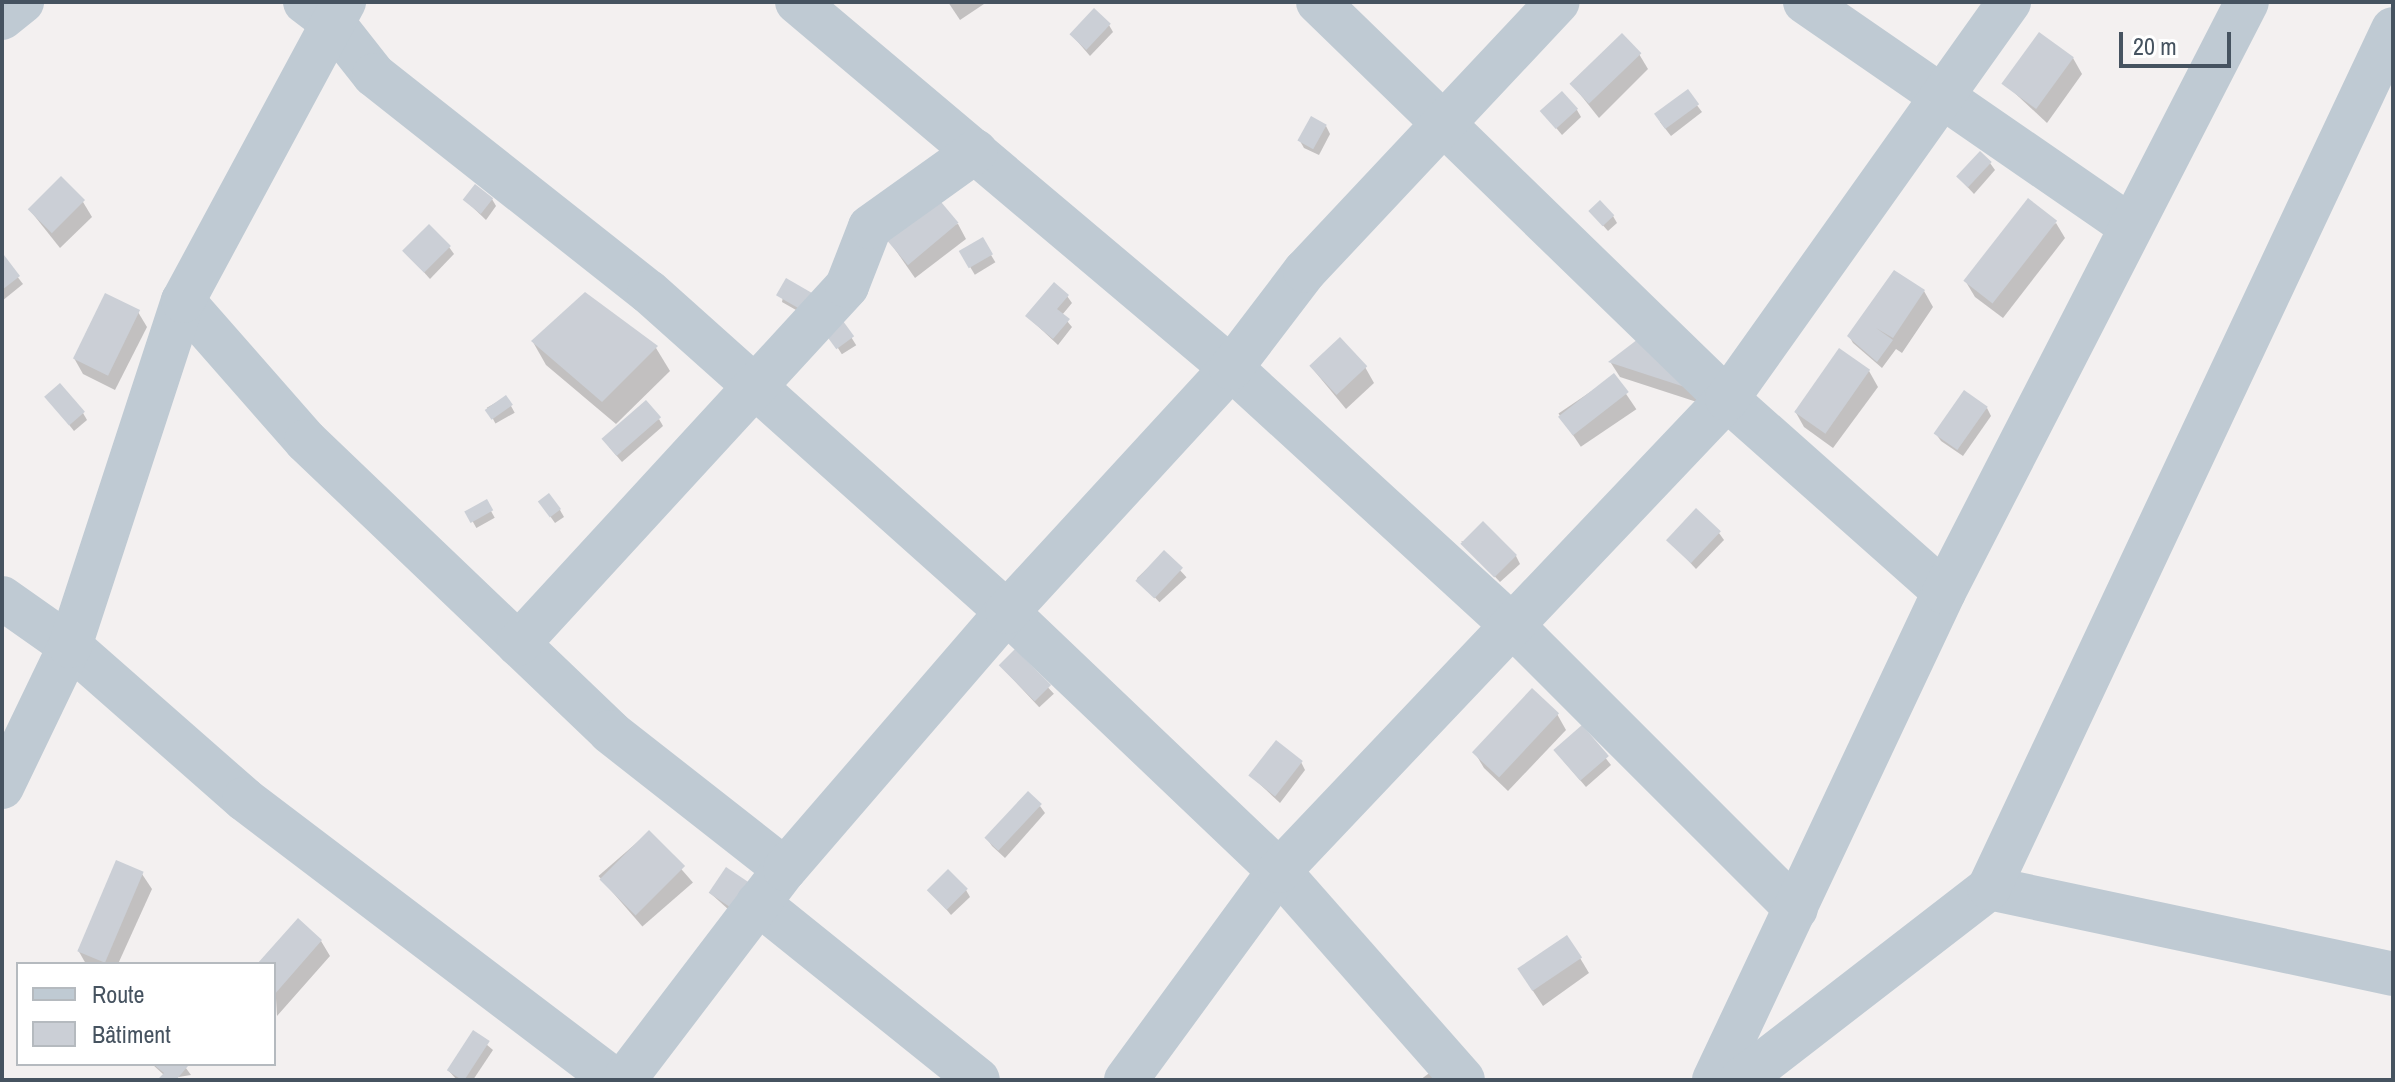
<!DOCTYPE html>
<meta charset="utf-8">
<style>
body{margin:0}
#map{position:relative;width:2395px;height:1082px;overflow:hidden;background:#f3f0f0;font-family:"Archivo Narrow",sans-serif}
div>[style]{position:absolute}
.shadow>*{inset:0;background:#0003;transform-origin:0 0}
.building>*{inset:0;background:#cbcfd6;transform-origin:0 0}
.minor>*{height:44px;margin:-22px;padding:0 22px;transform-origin:22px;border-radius:22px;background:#bfcad3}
span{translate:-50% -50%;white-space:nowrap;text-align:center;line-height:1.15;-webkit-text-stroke:7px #fff;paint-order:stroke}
.frame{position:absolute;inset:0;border:4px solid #465360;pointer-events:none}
.legend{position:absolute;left:16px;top:962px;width:260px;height:104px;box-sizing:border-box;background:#fff;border:2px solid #b5babf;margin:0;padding:10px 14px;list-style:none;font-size:24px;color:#465360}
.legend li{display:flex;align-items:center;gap:16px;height:40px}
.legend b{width:40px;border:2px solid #b5babf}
.scale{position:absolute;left:2119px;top:32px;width:112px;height:36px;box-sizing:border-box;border:4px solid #465360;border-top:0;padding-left:10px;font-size:24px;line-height:28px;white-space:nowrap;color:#465360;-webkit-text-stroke:6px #fff;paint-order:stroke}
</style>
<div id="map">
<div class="shadow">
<i style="clip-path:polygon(948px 2px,987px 2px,960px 20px)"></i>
<i style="clip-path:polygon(1109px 25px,1113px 32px,1090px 56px,1071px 34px)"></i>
<i style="clip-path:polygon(1639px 54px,1648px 69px,1599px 118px,1572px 84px)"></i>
<i style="clip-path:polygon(2073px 58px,2082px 74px,2047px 123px,2005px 84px)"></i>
<i style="clip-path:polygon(1687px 92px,1702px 112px,1671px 136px,1660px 122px)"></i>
<i style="clip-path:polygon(1577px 110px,1581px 117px,1562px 135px,1543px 112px)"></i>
<i style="clip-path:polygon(1326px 126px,1330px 134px,1319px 155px,1304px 148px,1300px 141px)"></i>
<i style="clip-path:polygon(1990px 163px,1995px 170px,1974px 194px,1959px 178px)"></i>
<i style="clip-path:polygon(492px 199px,496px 206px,486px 220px,465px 200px)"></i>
<i style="clip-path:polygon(83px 202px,92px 217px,60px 248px,29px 209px)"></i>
<i style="clip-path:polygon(1591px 212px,1613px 216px,1617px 223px,1608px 231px)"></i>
<i style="clip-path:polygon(2056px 223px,2065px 238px,2003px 318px,1975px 297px,1966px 282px)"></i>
<i style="clip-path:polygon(958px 224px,966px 239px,915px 278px,885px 235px)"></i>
<i style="left:982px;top:240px;width:26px;height:24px;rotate:59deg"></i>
<i style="clip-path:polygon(449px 247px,454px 254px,430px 279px,405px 251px)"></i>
<i style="clip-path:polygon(3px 258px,23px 284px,2px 301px,2px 259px)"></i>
<i style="clip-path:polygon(786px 281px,810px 318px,782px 302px)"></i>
<i style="clip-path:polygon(1924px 291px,1933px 307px,1902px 353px,1896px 349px,1882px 368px,1853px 343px,1849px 336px)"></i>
<i style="clip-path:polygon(585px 295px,656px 348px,670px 371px,616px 424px,546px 365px,533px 342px)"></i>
<i style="clip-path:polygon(1067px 296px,1072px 303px,1062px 315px,1072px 327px,1058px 345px,1027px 316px)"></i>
<i style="clip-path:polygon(138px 312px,147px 327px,115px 390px,83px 374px,74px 358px)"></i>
<i style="left:843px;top:324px;width:25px;height:17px;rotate:58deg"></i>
<i style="clip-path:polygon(1642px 339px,1703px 404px,1620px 377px,1611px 363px)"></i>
<i style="clip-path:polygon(1365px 367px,1374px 383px,1346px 409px,1312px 368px)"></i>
<i style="clip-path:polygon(1869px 371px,1878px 387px,1833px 448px,1804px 427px,1795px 411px)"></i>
<i style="left:1614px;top:376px;width:40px;height:67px;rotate:56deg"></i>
<i style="clip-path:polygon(47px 397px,83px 413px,87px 420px,74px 431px)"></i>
<i style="left:506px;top:397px;width:18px;height:22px;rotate:61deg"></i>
<i style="clip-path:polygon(1987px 408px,1991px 416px,1963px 456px,1941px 441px,1936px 434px)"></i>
<i style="clip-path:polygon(659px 419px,663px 426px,622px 462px,609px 447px)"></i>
<i style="left:486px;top:502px;width:18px;height:21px;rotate:61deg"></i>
<i style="clip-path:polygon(545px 509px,560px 510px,564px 517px,555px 523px)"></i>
<i style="clip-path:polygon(1719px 533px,1724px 540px,1696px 569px,1669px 540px)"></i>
<i style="clip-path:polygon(1461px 541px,1516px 556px,1520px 564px,1500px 582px)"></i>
<i style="left:1164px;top:553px;width:33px;height:37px;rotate:47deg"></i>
<i style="left:1015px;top:652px;width:57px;height:20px;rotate:47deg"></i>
<i style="clip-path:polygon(1557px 714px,1566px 730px,1508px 791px,1484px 768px,1475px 753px)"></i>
<i style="clip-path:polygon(1582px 728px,1611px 765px,1586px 787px,1561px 758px)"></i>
<i style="clip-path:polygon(1301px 762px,1305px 770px,1280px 803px,1250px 775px)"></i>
<i style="clip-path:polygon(1040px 806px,1045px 813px,1005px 858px,992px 846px,987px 839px)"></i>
<i style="left:649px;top:832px;width:67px;height:67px;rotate:49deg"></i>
<i style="clip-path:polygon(142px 874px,152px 889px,118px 964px,86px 964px,78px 950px)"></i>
<i style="clip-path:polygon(752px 888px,739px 919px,709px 892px)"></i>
<i style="clip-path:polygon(930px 890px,966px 890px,970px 897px,951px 915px)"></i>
<i style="clip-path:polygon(321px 941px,330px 956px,277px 1016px,274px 964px,260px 964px)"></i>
<i style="clip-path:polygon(1580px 958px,1589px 973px,1543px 1006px,1529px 985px)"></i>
<i style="clip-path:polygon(473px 1033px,493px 1050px,473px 1080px,457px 1080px,448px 1070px)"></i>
<i style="clip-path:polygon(152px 1064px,183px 1064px,191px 1075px,160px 1080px,164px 1075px)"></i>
<i style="clip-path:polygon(1436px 1068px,1446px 1080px,1420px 1080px)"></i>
</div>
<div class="building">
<i style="left:1094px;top:8px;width:23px;height:36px;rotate:43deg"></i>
<i style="left:2039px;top:32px;width:43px;height:64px;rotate:36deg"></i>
<i style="left:1622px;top:33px;width:28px;height:73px;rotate:46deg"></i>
<i style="left:1688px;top:89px;width:19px;height:42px;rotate:54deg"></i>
<i style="left:1562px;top:91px;width:24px;height:30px;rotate:48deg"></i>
<i style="left:1311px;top:116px;width:18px;height:28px;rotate:29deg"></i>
<i style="left:1980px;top:151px;width:16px;height:35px;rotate:43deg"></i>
<i style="left:61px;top:176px;width:34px;height:47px;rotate:45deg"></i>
<i style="left:475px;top:184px;width:23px;height:20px;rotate:38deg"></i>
<i style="left:936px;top:196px;width:35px;height:66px;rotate:50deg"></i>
<i style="left:2028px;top:198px;width:37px;height:105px;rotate:38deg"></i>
<i style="left:1600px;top:200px;width:21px;height:16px;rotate:47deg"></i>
<i style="left:429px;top:224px;width:31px;height:38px;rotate:45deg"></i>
<i style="left:983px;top:237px;width:20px;height:28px;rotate:60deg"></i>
<i style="clip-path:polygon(4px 255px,20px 276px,2px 290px,2px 256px)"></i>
<i style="clip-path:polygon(1894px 270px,1925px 290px,1893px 338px,1876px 328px,1893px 340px,1877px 362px,1847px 336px)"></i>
<i style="left:786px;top:278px;width:34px;height:20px;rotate:30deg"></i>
<i style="clip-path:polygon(1054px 282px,1069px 295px,1057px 309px,1070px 319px,1053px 339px,1025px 316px)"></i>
<i style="clip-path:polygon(585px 292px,658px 346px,602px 402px,531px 341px)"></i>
<i style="left:105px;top:293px;width:39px;height:73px;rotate:26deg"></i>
<i style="left:843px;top:321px;width:19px;height:22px;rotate:54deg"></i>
<i style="clip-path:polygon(1642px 336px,1697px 391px,1608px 362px)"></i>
<i style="left:1340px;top:337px;width:40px;height:42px;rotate:47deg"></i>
<i style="left:1839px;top:348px;width:38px;height:78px;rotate:35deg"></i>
<i style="left:1614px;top:373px;width:24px;height:71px;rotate:52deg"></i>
<i style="left:60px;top:383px;width:38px;height:21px;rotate:49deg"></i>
<i style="left:1964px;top:390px;width:29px;height:53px;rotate:35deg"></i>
<i style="left:506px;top:395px;width:12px;height:26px;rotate:55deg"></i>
<i style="left:646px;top:400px;width:23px;height:59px;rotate:49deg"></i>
<i style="left:549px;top:493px;width:20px;height:14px;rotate:53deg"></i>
<i style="left:487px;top:499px;width:13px;height:26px;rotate:61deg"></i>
<i style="left:1696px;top:508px;width:34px;height:44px;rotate:43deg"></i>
<i style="left:1483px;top:521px;width:48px;height:32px;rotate:45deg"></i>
<i style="left:1164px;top:550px;width:26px;height:42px;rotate:43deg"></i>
<i style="left:1015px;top:649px;width:51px;height:23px;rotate:45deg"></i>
<i style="left:1532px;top:688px;width:37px;height:88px;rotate:43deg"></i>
<i style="left:1582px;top:725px;width:41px;height:38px;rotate:49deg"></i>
<i style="left:1276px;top:740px;width:34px;height:45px;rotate:38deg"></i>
<i style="left:1028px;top:791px;width:19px;height:64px;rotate:43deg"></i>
<i style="left:649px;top:830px;width:51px;height:70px;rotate:45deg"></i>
<i style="left:116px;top:860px;width:30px;height:99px;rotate:23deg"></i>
<i style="left:726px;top:867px;width:34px;height:31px;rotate:34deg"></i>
<i style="left:948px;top:869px;width:28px;height:30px;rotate:45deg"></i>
<i style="clip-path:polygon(298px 918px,322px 940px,274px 995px,274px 964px,257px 964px)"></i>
<i style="left:1567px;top:935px;width:27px;height:60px;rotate:56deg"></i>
<i style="left:473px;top:1030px;width:20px;height:48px;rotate:33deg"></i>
<i style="clip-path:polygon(153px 1064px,186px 1064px,188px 1066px,176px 1080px,157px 1080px,164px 1073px)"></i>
</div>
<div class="minor">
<i style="left:305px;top:2px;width:35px;rotate:37deg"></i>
<i style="left:333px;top:23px;width:66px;rotate:51.7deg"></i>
<i style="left:374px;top:75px;width:350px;rotate:38.3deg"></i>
<i style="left:649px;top:292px;width:480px;rotate:41.8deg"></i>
<i style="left:1007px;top:612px;width:376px;rotate:43.6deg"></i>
<i style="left:1279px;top:871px;width:278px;rotate:48.6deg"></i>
<i style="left:797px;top:2px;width:568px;rotate:40.14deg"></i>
<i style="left:1231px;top:368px;width:382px;rotate:42.5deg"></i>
<i style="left:1513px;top:626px;width:400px;rotate:45deg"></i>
<i style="left:1318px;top:2px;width:570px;rotate:44.15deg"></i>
<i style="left:1727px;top:399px;width:290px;rotate:41.6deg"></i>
<i style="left:1805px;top:2px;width:393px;rotate:34.6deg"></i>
<i style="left:2px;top:18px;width:26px;rotate:-39deg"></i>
<i style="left:183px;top:301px;width:186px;rotate:48.7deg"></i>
<i style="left:306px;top:441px;width:421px;rotate:43.7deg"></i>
<i style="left:610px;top:732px;width:222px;rotate:38.1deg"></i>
<i style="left:2px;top:598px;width:83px;rotate:35.2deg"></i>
<i style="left:70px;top:646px;width:232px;rotate:41.3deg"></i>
<i style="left:244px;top:799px;width:465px;rotate:37.2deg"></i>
<i style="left:518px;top:644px;width:486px;rotate:-47.4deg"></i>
<i style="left:847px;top:286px;width:63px;rotate:-68.7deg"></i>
<i style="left:870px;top:227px;width:130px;rotate:-35.6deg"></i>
<i style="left:2px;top:787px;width:157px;rotate:-64.3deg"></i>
<i style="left:70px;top:646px;width:363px;rotate:-71.9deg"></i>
<i style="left:183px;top:301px;width:340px;rotate:-61.7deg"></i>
<i style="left:1989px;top:888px;width:413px;rotate:12deg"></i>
<i style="left:758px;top:903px;width:282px;rotate:38.8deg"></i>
<i style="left:624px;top:1080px;width:265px;rotate:-52.7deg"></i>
<i style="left:785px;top:869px;width:340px;rotate:-49.2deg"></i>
<i style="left:1007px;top:612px;width:331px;rotate:-47.4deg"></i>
<i style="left:1231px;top:368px;width:122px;rotate:-52.7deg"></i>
<i style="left:1305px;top:271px;width:369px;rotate:-46.8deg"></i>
<i style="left:1126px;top:1080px;width:259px;rotate:-53.8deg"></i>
<i style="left:1279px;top:871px;width:651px;rotate:-46.49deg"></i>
<i style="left:1727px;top:399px;width:487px;rotate:-54.6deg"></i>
<i style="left:1714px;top:1080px;width:539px;rotate:-64.76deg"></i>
<i style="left:1944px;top:592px;width:663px;rotate:-62.82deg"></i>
<i style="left:1741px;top:1080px;width:314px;rotate:-37.7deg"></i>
<i style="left:1989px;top:888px;width:949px;rotate:-64.81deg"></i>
</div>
<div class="frame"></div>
<ul class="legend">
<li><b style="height:10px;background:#bfcad3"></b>Route</li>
<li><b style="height:22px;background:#cbcfd6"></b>Bâtiment</li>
</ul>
<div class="scale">20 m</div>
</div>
